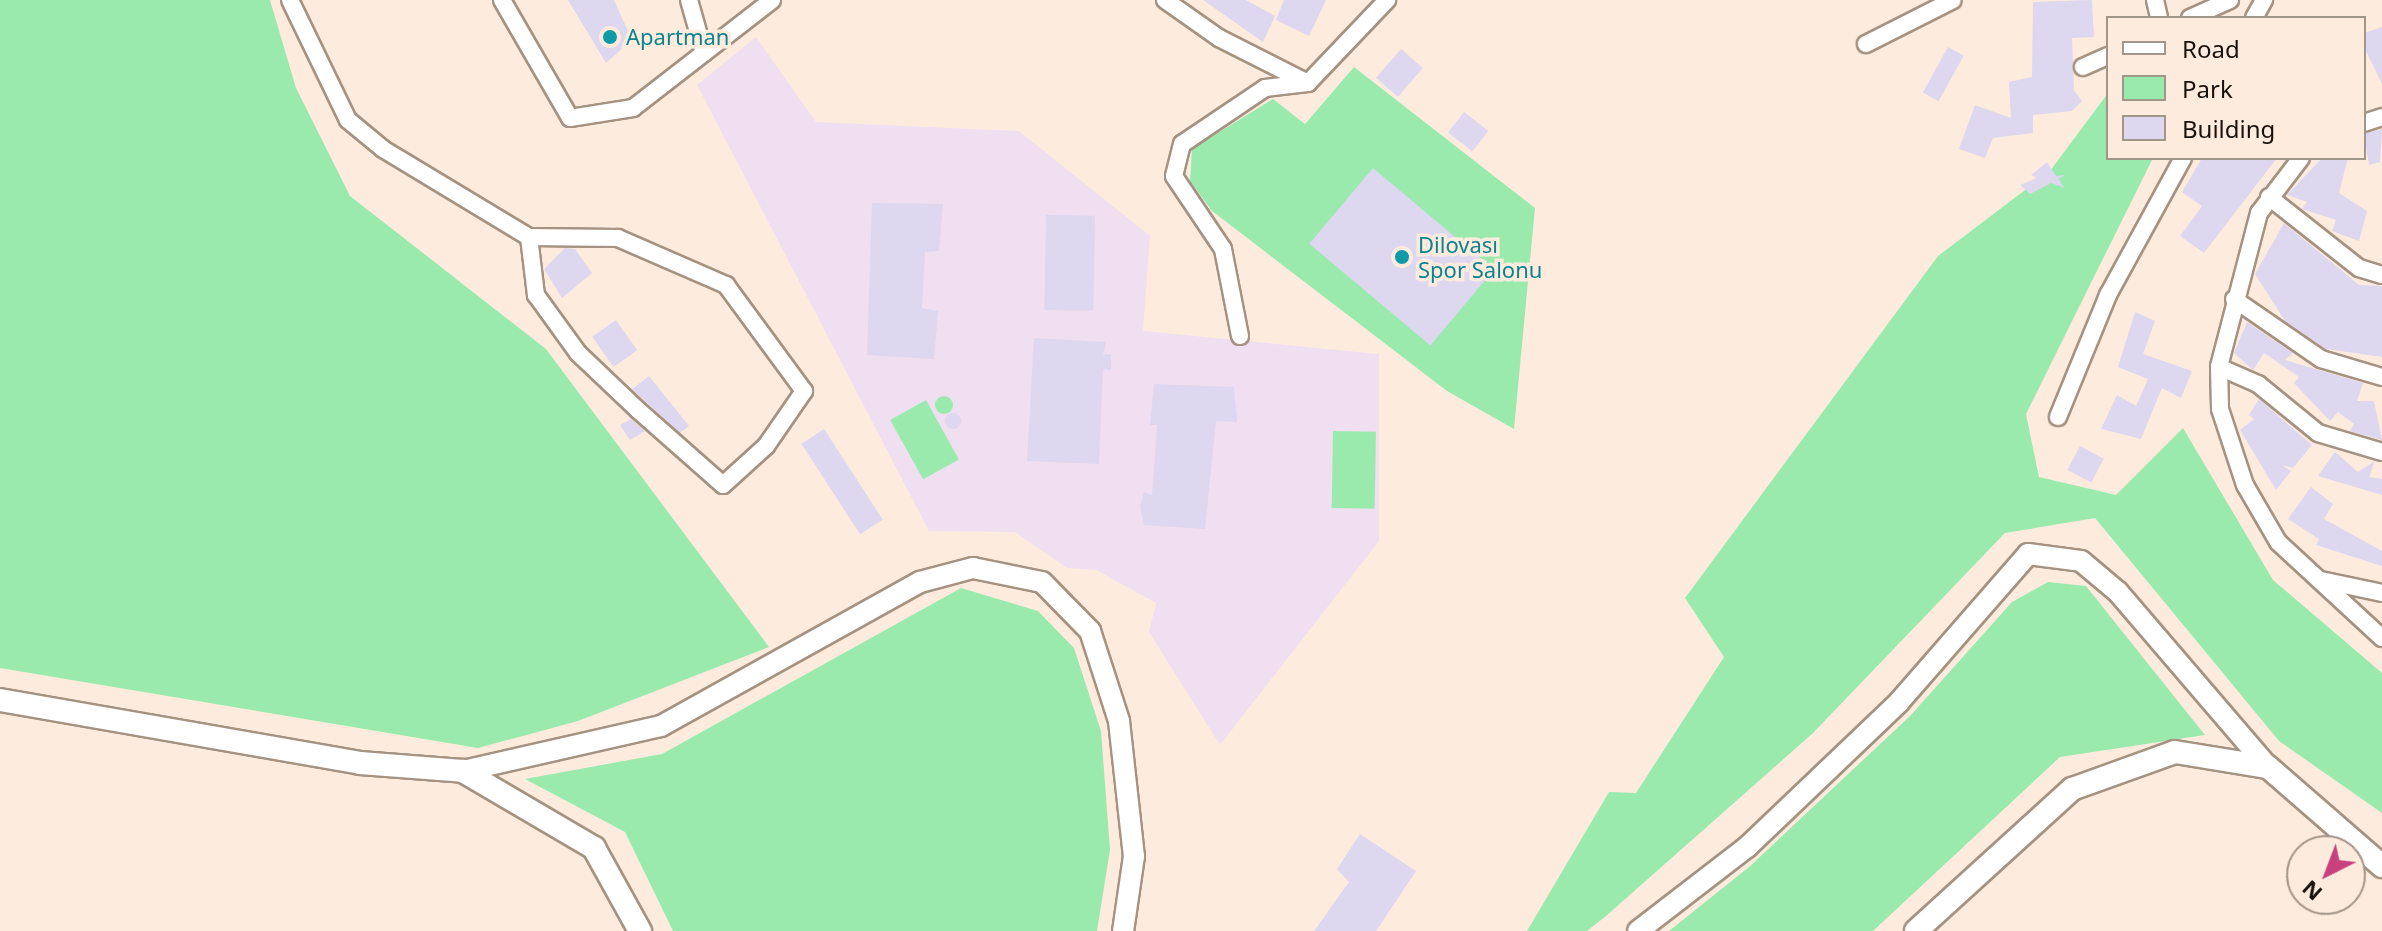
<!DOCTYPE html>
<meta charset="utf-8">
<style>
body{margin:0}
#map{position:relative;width:2382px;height:931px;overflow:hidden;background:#fdecdd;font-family:"Noto Sans",sans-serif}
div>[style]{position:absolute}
.education>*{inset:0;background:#f0dff1}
.green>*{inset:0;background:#9beaad;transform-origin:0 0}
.round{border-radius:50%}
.building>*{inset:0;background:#ddd7f0;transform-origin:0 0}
.roads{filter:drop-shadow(2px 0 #a59281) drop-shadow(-2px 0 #a59281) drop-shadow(0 2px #a59281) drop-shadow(0 -2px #a59281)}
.minor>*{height:16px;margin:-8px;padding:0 8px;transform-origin:8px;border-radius:8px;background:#fff}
.tertiary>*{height:20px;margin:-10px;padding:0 10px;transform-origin:10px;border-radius:10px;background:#fff}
.secondary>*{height:22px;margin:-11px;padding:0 11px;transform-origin:11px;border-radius:11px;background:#fff}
.dots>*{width:22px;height:22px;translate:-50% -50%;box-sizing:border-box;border:4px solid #fdecdd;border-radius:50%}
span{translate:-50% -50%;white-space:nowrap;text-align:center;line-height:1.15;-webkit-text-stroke:7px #fdecdd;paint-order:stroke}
.culture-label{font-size:22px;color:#0d838f}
.left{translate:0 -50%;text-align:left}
.legend{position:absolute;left:2106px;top:16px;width:260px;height:144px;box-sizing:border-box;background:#fdecdd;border:2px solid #a29589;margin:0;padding:10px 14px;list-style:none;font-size:24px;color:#19120c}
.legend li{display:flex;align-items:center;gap:16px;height:40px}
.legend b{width:40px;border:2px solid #a29589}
.north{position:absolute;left:2286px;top:835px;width:80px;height:80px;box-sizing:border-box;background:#fdecdd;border:2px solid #a29589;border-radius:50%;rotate:222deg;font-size:22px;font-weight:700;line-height:32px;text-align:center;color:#19120c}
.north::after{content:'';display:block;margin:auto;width:28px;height:36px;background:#c8407d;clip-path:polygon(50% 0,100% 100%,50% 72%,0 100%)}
</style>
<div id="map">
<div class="education">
<i style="clip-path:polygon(756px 37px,816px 122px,1019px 131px,1150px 236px,1143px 331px,1379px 354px,1379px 541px,1220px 745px,1149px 632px,1156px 603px,1096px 570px,1067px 568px,1015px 532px,929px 531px,697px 85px)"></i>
</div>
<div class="green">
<i style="clip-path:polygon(0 0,270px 0,296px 88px,350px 196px,546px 349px,769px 647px,578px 721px,478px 748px,0 668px)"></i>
<i style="clip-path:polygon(1354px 67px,1535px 208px,1514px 429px,1447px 391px,1212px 211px,1190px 181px,1192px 149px,1273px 99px,1305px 124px)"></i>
<i style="clip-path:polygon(2108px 93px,2108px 158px,2153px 158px,2026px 414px,2039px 477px,2116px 495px,2183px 428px,2273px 580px,2382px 673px,2382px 813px,2279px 741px,2095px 518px,2005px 533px,1813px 733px,1606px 916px,1587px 931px,1527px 931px,1609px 792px,1636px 793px,1724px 657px,1685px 598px,1938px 256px,2050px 171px)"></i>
<i class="round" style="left:935px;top:396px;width:18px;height:18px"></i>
<i style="left:926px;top:400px;width:68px;height:41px;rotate:61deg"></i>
<i style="left:1333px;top:431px;width:43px;height:77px;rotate:1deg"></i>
<i style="clip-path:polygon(2048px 582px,2086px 586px,2205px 735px,2060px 757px,1873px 931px,1669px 931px,1749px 867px,1910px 716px,2012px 602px)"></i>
<i style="clip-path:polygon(961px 588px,1038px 611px,1074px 648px,1101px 731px,1110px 850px,1097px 931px,673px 931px,625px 832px,525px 779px,662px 754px)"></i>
</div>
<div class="building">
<i style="clip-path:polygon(568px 0,614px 0,632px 40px,606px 63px)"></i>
<i style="clip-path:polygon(1203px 0,1246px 0,1275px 16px,1263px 42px)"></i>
<i style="clip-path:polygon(1284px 0,1326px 0,1309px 36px,1276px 20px)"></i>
<i style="clip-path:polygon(2092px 0,2094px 37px,2072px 38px,2074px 90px,2082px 101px,2072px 111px,2033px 115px,2033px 133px,1993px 138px,1985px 158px,1959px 149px,1975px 105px,2011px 118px,2009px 82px,2032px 77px,2033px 2px)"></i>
<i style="clip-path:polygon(2382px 27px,2382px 84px,2364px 47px,2364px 33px)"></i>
<i style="left:1948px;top:47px;width:18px;height:52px;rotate:29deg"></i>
<i style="left:1401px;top:49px;width:29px;height:38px;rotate:41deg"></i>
<i style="left:1464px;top:112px;width:31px;height:26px;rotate:38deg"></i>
<i style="clip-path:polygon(2382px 129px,2380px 162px,2369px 165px,2364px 134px)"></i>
<i style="clip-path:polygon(2202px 158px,2277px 158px,2204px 253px,2180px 236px,2202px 206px,2182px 192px)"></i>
<i style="clip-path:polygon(2322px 158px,2348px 158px,2339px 193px,2367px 211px,2359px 241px,2332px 231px,2336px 220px,2302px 209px,2307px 202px,2287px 195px)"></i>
<i style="clip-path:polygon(2047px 162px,2056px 176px,2065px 175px,2058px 179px,2065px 188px,2051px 183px,2030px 194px,2020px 185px,2037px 178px,2031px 175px)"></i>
<i style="left:1373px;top:168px;width:158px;height:99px;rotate:40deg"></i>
<i style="clip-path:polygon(872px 203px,943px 204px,939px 251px,925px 252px,922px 308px,938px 311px,934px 359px,867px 355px)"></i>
<i style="left:1046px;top:215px;width:49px;height:95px;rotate:1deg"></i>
<i style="clip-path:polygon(2284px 223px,2359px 285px,2382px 286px,2382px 357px,2326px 349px,2285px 321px,2255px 274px)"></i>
<i style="clip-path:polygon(565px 248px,575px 249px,592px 273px,562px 298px,544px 269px)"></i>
<i style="clip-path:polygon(2135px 312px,2155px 321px,2143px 354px,2192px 371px,2181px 398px,2162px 388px,2141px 439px,2101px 429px,2117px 395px,2136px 406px,2148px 379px,2118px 367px)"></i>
<i style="left:616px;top:320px;width:37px;height:29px;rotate:55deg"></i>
<i style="clip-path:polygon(2247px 322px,2293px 353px,2285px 360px,2363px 383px,2357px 401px,2374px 401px,2382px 440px,2350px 431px,2354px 424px,2338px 412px,2330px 421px,2294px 383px,2299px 377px,2264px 353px,2253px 370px,2234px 353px)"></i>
<i style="clip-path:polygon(1034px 338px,1106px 342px,1103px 355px,1111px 354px,1111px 370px,1103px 369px,1099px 464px,1027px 461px)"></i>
<i style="clip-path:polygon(649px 376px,689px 426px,680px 433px,632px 389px)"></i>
<i style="clip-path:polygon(1154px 384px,1234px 387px,1237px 422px,1216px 421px,1205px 529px,1144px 525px,1140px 506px,1144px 492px,1152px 495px,1157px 425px,1150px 425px)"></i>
<i style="clip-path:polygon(2259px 399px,2312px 445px,2293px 468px,2282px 465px,2291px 471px,2276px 490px,2240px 430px,2254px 419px,2249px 415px)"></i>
<i class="round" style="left:945px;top:413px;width:16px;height:16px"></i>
<i style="clip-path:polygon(631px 419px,645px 431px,630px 440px,620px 425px)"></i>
<i style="left:824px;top:429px;width:108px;height:27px;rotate:57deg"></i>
<i style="left:2080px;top:446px;width:27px;height:27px;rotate:28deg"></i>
<i style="clip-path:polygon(2335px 452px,2358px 472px,2375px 461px,2369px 477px,2382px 479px,2382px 495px,2318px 476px)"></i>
<i style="clip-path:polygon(2311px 487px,2333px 504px,2324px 519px,2382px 551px,2382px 566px,2316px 545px,2319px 539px,2288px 519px)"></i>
<i style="clip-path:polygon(1360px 834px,1416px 871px,1376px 931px,1314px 931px,1349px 882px,1337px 869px)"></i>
</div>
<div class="roads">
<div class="minor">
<i style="left:290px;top:0;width:133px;rotate:64.2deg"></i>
<i style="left:348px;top:120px;width:45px;rotate:39.6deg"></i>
<i style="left:383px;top:149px;width:170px;rotate:31.1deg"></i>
<i style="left:529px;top:237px;width:89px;rotate:0.6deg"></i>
<i style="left:618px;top:238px;width:118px;rotate:23.5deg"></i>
<i style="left:726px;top:285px;width:132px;rotate:53.7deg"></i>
<i style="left:804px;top:391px;width:67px;rotate:124.6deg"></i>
<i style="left:766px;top:446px;width:58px;rotate:137.8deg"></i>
<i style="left:723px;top:485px;width:113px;rotate:-138.6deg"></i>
<i style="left:638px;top:410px;width:83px;rotate:-136.5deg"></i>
<i style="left:578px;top:353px;width:72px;rotate:-125.9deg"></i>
<i style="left:536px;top:295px;width:58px;rotate:-96.9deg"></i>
<i style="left:502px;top:0;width:136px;rotate:60deg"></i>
<i style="left:570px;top:118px;width:64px;rotate:-9deg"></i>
<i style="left:633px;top:108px;width:176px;rotate:-37.8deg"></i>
<i style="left:689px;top:0;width:55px;rotate:74.2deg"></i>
<i style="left:1165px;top:0;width:66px;rotate:35.1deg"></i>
<i style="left:1219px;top:38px;width:100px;rotate:26.8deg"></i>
<i style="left:1308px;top:83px;width:115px;rotate:-46.4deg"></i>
<i style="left:2155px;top:0;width:18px;rotate:77deg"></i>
<i style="left:2190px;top:18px;width:44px;rotate:-24.2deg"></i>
<i style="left:2254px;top:18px;width:21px;rotate:-61deg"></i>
<i style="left:1866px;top:44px;width:97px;rotate:-26.8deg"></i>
<i style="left:2083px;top:67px;width:27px;rotate:-24deg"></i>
<i style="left:2364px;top:123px;width:19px;rotate:-18deg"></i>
<i style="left:2301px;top:158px;width:69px;rotate:127.4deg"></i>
<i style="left:2259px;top:213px;width:159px;rotate:104.6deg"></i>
<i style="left:2219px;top:367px;width:42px;rotate:88.6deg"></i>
<i style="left:2220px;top:409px;width:80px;rotate:71.8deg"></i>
<i style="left:2245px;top:485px;width:66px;rotate:59.9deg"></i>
<i style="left:2278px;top:542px;width:142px;rotate:42.7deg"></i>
<i style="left:2269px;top:197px;width:115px;rotate:38.3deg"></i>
<i style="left:2359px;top:268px;width:24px;rotate:17deg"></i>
<i style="left:2234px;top:299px;width:106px;rotate:34.6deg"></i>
<i style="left:2321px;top:359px;width:64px;rotate:16.4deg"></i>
<i style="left:1240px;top:336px;width:89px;rotate:-101.1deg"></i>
<i style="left:1223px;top:249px;width:88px;rotate:-123.9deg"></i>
<i style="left:1174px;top:176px;width:33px;rotate:-76deg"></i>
<i style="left:1182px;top:144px;width:100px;rotate:-34deg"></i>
<i style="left:1265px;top:88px;width:43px;rotate:-6.6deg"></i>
<i style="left:2219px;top:367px;width:43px;rotate:23.6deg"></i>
<i style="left:2258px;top:384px;width:77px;rotate:39.2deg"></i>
<i style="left:2318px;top:433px;width:67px;rotate:16.5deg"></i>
<i style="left:2058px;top:417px;width:132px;rotate:-67.7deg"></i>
<i style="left:2108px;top:295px;width:156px;rotate:-61.3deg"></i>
<i style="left:2321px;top:580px;width:62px;rotate:12deg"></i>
</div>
<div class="tertiary">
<i style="left:463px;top:771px;width:203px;rotate:-12.8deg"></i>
<i style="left:661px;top:726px;width:296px;rotate:-29.1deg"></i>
<i style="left:920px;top:582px;width:55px;rotate:-14.8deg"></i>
<i style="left:973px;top:568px;width:70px;rotate:11.5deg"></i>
<i style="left:1042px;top:582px;width:69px;rotate:45.6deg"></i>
<i style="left:1090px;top:631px;width:95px;rotate:72.1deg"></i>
<i style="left:1119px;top:721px;width:136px;rotate:83.7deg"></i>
<i style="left:1134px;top:856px;width:76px;rotate:98.3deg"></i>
<i style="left:1638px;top:931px;width:138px;rotate:-37.6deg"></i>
<i style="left:1747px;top:847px;width:210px;rotate:-43.6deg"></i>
<i style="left:1899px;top:702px;width:196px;rotate:-48.9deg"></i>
<i style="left:2028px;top:554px;width:53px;rotate:7.5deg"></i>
<i style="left:2081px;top:561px;width:48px;rotate:40deg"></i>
<i style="left:2118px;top:592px;width:230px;rotate:49.4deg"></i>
</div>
<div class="secondary">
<i style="left:0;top:700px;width:365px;rotate:9.9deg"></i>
<i style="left:360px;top:763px;width:103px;rotate:4.4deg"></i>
<i style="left:463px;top:771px;width:152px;rotate:30.4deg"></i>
<i style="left:594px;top:848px;width:95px;rotate:61deg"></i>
<i style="left:1916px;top:931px;width:211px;rotate:-42.3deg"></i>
<i style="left:2072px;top:789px;width:109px;rotate:-19.8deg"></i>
<i style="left:2175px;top:752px;width:94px;rotate:9.2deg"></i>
<i style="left:2268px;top:767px;width:151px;rotate:41deg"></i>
</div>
</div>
<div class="dots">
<i style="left:610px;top:37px;background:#0f9aa8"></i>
<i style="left:1402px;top:257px;background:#0f9aa8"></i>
</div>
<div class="culture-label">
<span class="left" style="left:626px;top:37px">Apartman</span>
<span class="left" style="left:1418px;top:257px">Dilovası<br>Spor Salonu</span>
</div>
<ul class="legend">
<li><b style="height:10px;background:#fff"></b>Road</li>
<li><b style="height:22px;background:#9beaad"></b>Park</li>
<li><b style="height:22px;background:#ddd7f0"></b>Building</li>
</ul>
<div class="north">N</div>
</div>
